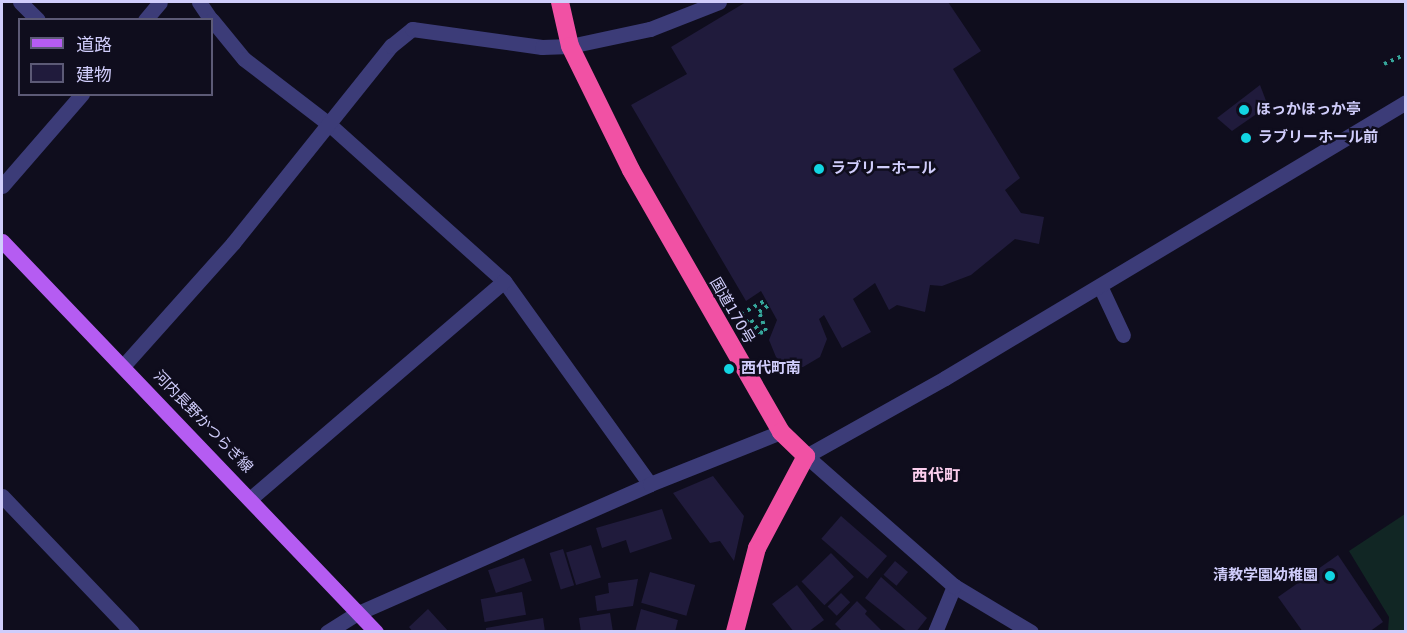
<!DOCTYPE html>
<meta charset="utf-8">
<style>
body{margin:0}
#map{position:relative;width:1407px;height:633px;overflow:hidden;background:#0f0d1d;font-family:"DejaVu Sans","Noto Sans JP",sans-serif}
div>[style]{position:absolute}
.green>*{inset:0;background:#112624}
.building>*{inset:0;background:#201b3c;transform-origin:0 0}
.path>*{height:4px;margin-top:-2px;transform-origin:0;background:repeating-linear-gradient(90deg,#36a69b 0 3px,transparent 0 7.5px)}
.minor>*{height:15px;margin:-7.5px;padding:0 7.5px;transform-origin:7.5px;border-radius:7.5px;background:#3c3c78}
.major>*{height:15px;margin:-7.5px;padding:0 7.5px;transform-origin:7.5px;border-radius:7.5px;background:#b55cf2}
.highway>*{height:18px;margin:-9px;padding:0 9px;transform-origin:9px;border-radius:9px;background:#f151a4}
.dots>*{width:16px;height:16px;translate:-50% -50%;box-sizing:border-box;border:3px solid #0f0d1d;border-radius:50%}
span{translate:-50% -50%;white-space:nowrap;text-align:center;line-height:1.15;-webkit-text-stroke:5px #0f0d1d;paint-order:stroke}
.poi-label{font-size:15px;color:#d0cdfb;font-weight:700}
.left{translate:0 -50%;text-align:left}
.right{translate:-100% -50%;text-align:right}
.street-label{font-size:15px;color:#d0cdfb}
.neighbourhood-label{font-size:16px;color:#fbceed;font-weight:700}
.frame{position:absolute;inset:0;border:3px solid #d0cdfb;pointer-events:none}
.legend{position:absolute;left:18px;top:18px;width:195px;height:78px;box-sizing:border-box;background:#0f0d1d;border:2px solid #5c5a76;margin:0;padding:8px 10px;list-style:none;font-size:18px;color:#d0cdfb}
.legend li{display:flex;align-items:center;gap:12px;height:30px}
.legend b{width:30px;border:2px solid #5c5a76}
</style>
<div id="map">
<div class="green">
<i style="clip-path:polygon(1405px 514px,1405px 631px,1388px 631px,1389px 617px,1349px 551px)"></i>
</div>
<div class="building">
<i style="clip-path:polygon(746px 2px,948px 2px,981px 51px,953px 69px,1020px 178px,1005px 190px,1021px 213px,1044px 217px,1039px 244px,1015px 239px,971px 275px,942px 286px,930px 285px,925px 312px,897px 305px,889px 310px,875px 283px,853px 299px,871px 332px,842px 348px,824px 315px,819px 319px,827px 339px,820px 357px,803px 367px,784px 364px,776px 357px,769px 340px,777px 320px,766px 300px,761px 291px,746px 301px,631px 105px,687px 74px,671px 47px)"></i>
<i style="clip-path:polygon(1260px 85px,1268px 106px,1232px 131px,1217px 118px)"></i>
<i style="clip-path:polygon(713px 476px,744px 516px,734px 561px,720px 541px,710px 543px,673px 493px)"></i>
<i style="clip-path:polygon(662px 509px,672px 539px,630px 553px,626px 540px,602px 548px,596px 528px)"></i>
<i style="left:841px;top:516px;width:61px;height:30px;rotate:41deg"></i>
<i style="left:591px;top:545px;width:34px;height:26px;rotate:73deg"></i>
<i style="left:563px;top:549px;width:38px;height:14px;rotate:73deg"></i>
<i style="left:831px;top:553px;width:33px;height:41px;rotate:46deg"></i>
<i style="clip-path:polygon(1338px 555px,1383px 622px,1369px 632px,1303px 632px,1278px 597px)"></i>
<i style="left:524px;top:558px;width:24px;height:38px;rotate:71deg"></i>
<i style="left:895px;top:561px;width:17px;height:18px;rotate:40deg"></i>
<i style="left:650px;top:572px;width:47px;height:32px;rotate:16deg"></i>
<i style="clip-path:polygon(881px 577px,927px 618px,916px 632px,908px 632px,865px 598px)"></i>
<i style="clip-path:polygon(638px 579px,633px 606px,597px 611px,595px 596px,609px 593px,608px 583px)"></i>
<i style="clip-path:polygon(797px 585px,824px 620px,808px 632px,794px 632px,772px 604px)"></i>
<i style="left:522px;top:592px;width:23px;height:42px;rotate:80deg"></i>
<i style="left:841px;top:593px;width:13px;height:19px;rotate:45deg"></i>
<i style="clip-path:polygon(857px 601px,867px 611px,865px 614px,883px 632px,843px 632px,835px 624px)"></i>
<i style="clip-path:polygon(428px 609px,449px 632px,413px 632px,409px 627px)"></i>
<i style="clip-path:polygon(641px 609px,678px 620px,675px 632px,635px 632px)"></i>
<i style="clip-path:polygon(610px 613px,613px 632px,581px 632px,579px 618px)"></i>
<i style="clip-path:polygon(543px 618px,545px 632px,486px 632px,486px 628px)"></i>
</div>
<div class="path">
<i style="left:1384px;top:64px;width:24px;rotate:-24deg"></i>
<i style="left:741px;top:314px;width:29px;rotate:-29deg"></i>
<i style="left:746px;top:322px;width:5px;rotate:-22deg"></i>
<i style="left:751px;top:320px;width:16px;rotate:55deg"></i>
<i style="left:760px;top:333px;width:6px;rotate:-18deg"></i>
<i style="left:766px;top:331px;width:20px;rotate:-110deg"></i>
<i style="left:759px;top:312px;width:12px;rotate:-35deg"></i>
</div>
<div class="minor">
<i style="left:20px;top:2px;width:25px;rotate:45deg"></i>
<i style="left:199px;top:2px;width:22px;rotate:56deg"></i>
<i style="left:145px;top:20px;width:23px;rotate:-50deg"></i>
<i style="left:212px;top:20px;width:50px;rotate:50.6deg"></i>
<i style="left:244px;top:59px;width:108px;rotate:37.5deg"></i>
<i style="left:330px;top:125px;width:234px;rotate:41.9deg"></i>
<i style="left:504px;top:281px;width:250px;rotate:54.3deg"></i>
<i style="left:2px;top:186px;width:122px;rotate:-49deg"></i>
<i style="left:1100px;top:286px;width:54px;rotate:64.9deg"></i>
<i style="left:124px;top:365px;width:164px;rotate:-48.2deg"></i>
<i style="left:233px;top:243px;width:253px;rotate:-51.3deg"></i>
<i style="left:391px;top:46px;width:27px;rotate:-39deg"></i>
<i style="left:412px;top:29px;width:131px;rotate:7.9deg"></i>
<i style="left:542px;top:47px;width:28px;rotate:-2deg"></i>
<i style="left:570px;top:46px;width:82px;rotate:-12deg"></i>
<i style="left:650px;top:29px;width:74px;rotate:-21.4deg"></i>
<i style="left:2px;top:496px;width:188px;rotate:46.3deg"></i>
<i style="left:251px;top:498px;width:333px;rotate:-40.6deg"></i>
<i style="left:327px;top:632px;width:36px;rotate:-32deg"></i>
<i style="left:358px;top:613px;width:319px;rotate:-23.8deg"></i>
<i style="left:650px;top:484px;width:141px;rotate:-21.7deg"></i>
<i style="left:935px;top:632px;width:50px;rotate:-67.6deg"></i>
<i style="left:1031px;top:632px;width:90px;rotate:-149.1deg"></i>
<i style="left:954px;top:586px;width:197px;rotate:-138.7deg"></i>
<i style="left:806px;top:456px;width:159px;rotate:-29.3deg"></i>
<i style="left:945px;top:378px;width:537px;rotate:-30.91deg"></i>
</div>
<div class="major">
<i style="left:2px;top:241px;width:541px;rotate:46.27deg"></i>
</div>
<div class="highway">
<i style="left:560px;top:2px;width:45px;rotate:77.2deg"></i>
<i style="left:570px;top:46px;width:138px;rotate:63.8deg"></i>
<i style="left:631px;top:170px;width:302px;rotate:60.2deg"></i>
<i style="left:781px;top:432px;width:35px;rotate:44deg"></i>
<i style="left:806px;top:456px;width:104px;rotate:118deg"></i>
<i style="left:757px;top:548px;width:87px;rotate:104.7deg"></i>
</div>
<div class="dots">
<i style="left:1244px;top:110px;background:#12d5e2"></i>
<i style="left:1246px;top:138px;background:#12d5e2"></i>
<i style="left:819px;top:169px;background:#12d5e2"></i>
<i style="left:729px;top:369px;background:#12d5e2"></i>
<i style="left:1330px;top:576px;background:#12d5e2"></i>
</div>
<div class="poi-label">
<span class="left" style="left:1256px;top:110px">ほっかほっか亭</span>
<span class="left" style="left:1258px;top:138px">ラブリーホール前</span>
<span class="left" style="left:831px;top:169px">ラブリーホール</span>
<span class="left" style="left:741px;top:369px">西代町南</span>
<span class="right" style="left:1318px;top:576px">清教学園幼稚園</span>
</div>
<div class="street-label">
<span style="left:732px;top:311px;rotate:60deg">国道170号</span>
<span style="left:203px;top:422px;rotate:46deg">河内長野かつらぎ線</span>
</div>
<div class="neighbourhood-label">
<span style="left:936px;top:476px">西代町</span>
</div>
<div class="frame"></div>
<ul class="legend">
<li><b style="height:8px;background:#b55cf2"></b>道路</li>
<li><b style="height:16px;background:#201b3c"></b>建物</li>
</ul>
</div>
